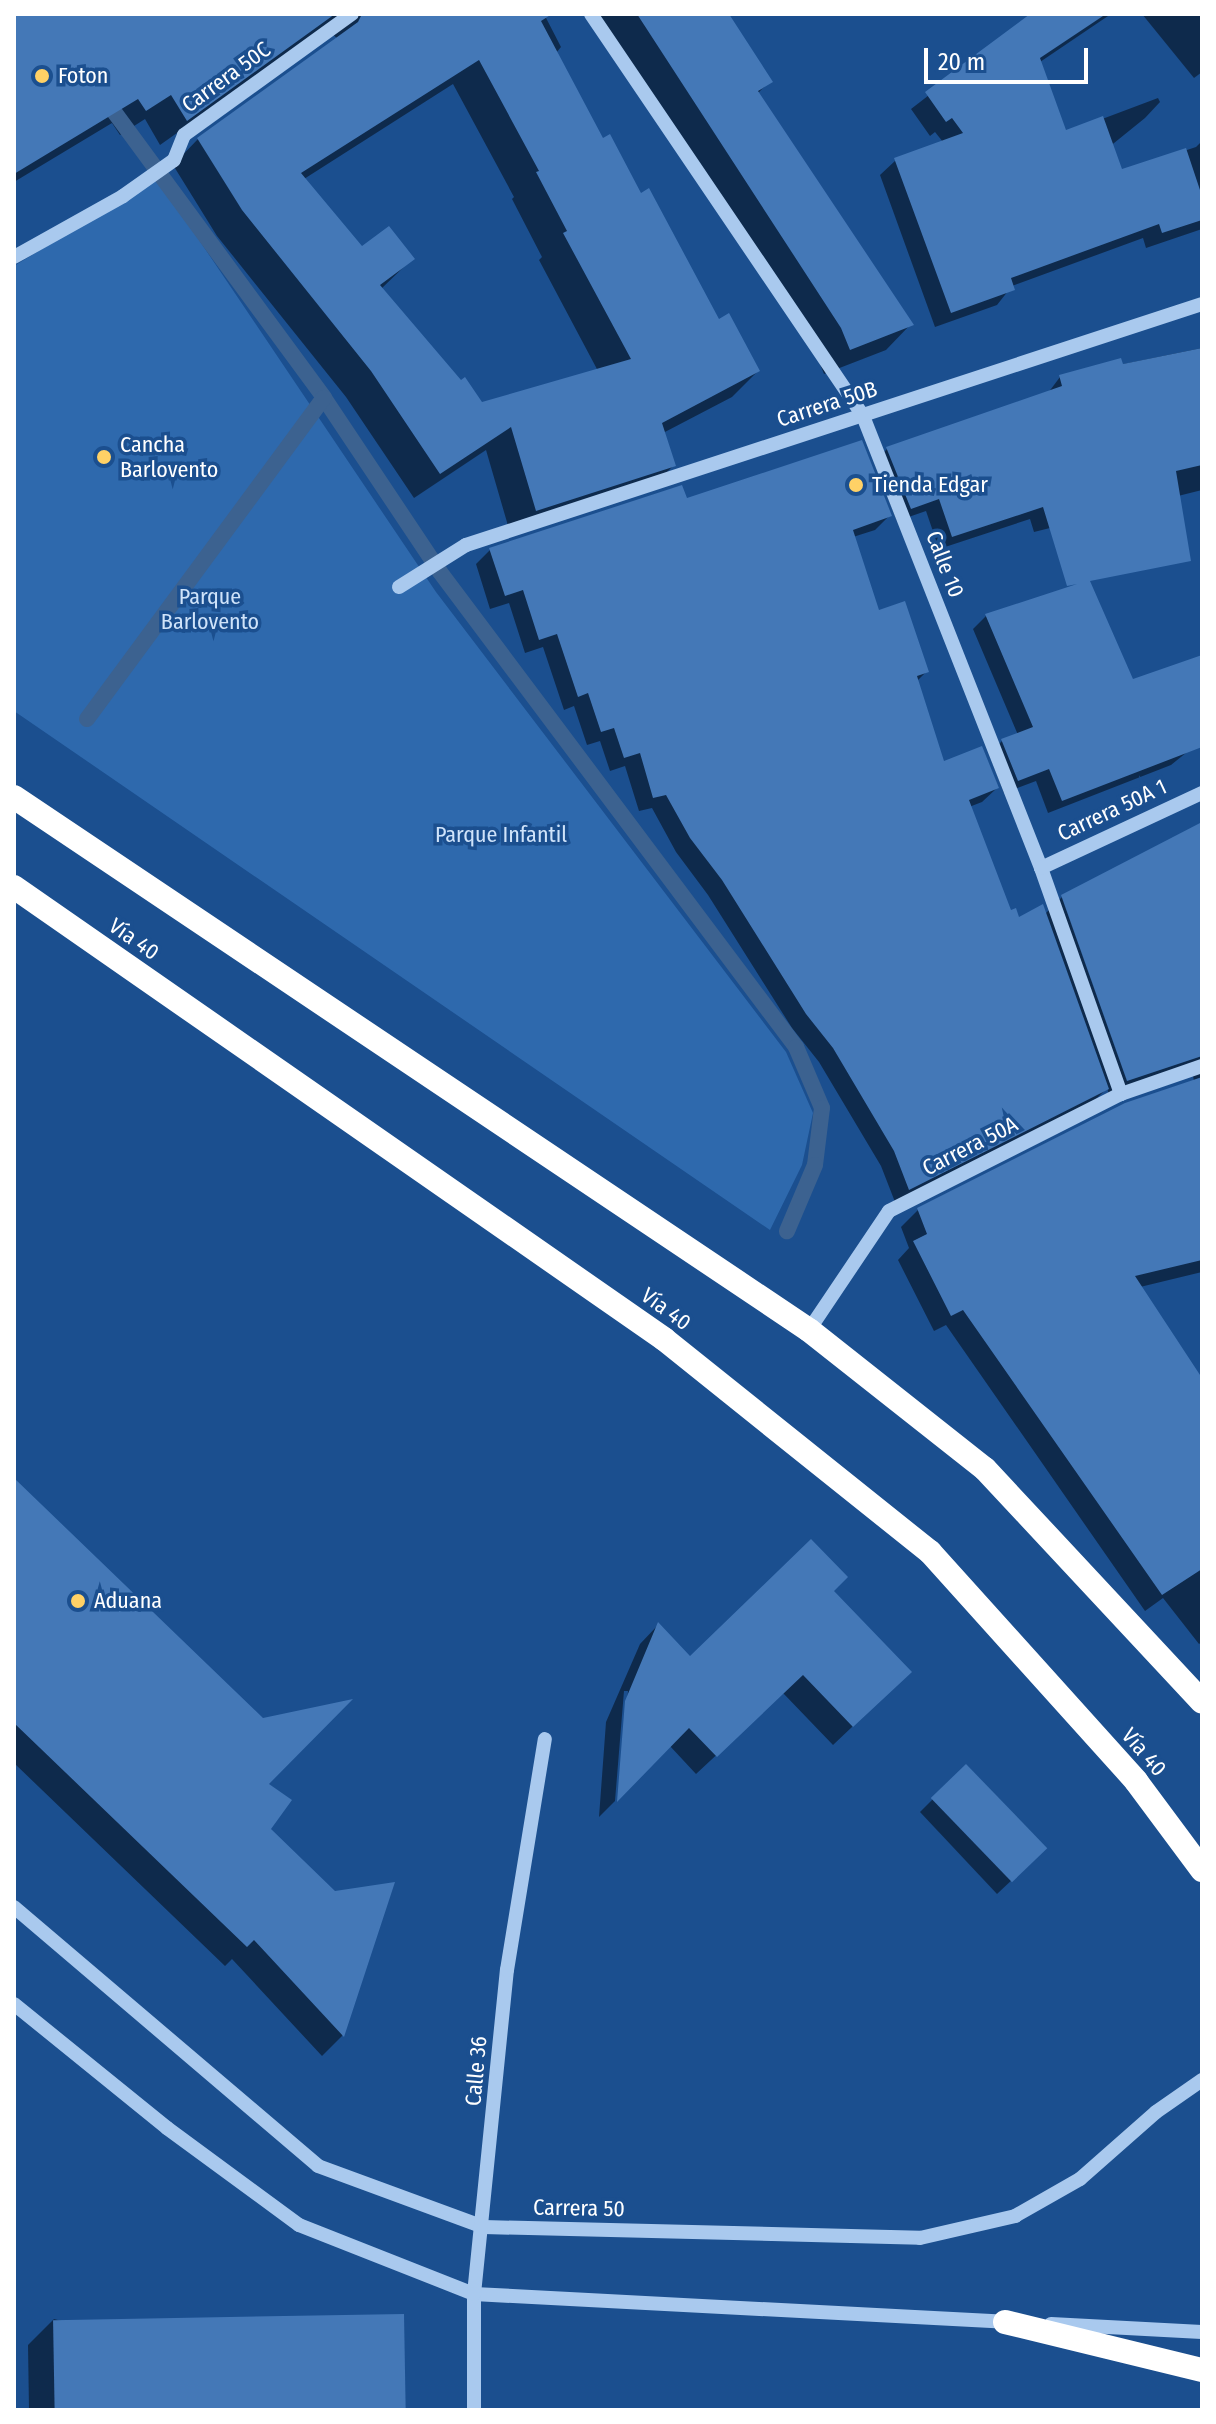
<!DOCTYPE html>
<meta charset="utf-8">
<style>
body{margin:0}
#map{position:relative;width:1216px;height:2424px;overflow:hidden;background:#1b4f8f;font-family:"Fira Sans Condensed",sans-serif}
div>[style]{position:absolute}
.green>*{inset:0;background:#2e69ad}
.shadow>*{inset:0;background:#0007}
.stream>*{height:16px;margin:-8px;padding:0 8px;transform-origin:8px;border-radius:8px;background:#3c6290}
.building>*{inset:0;background:#4478b7;transform-origin:0 0}
.minor>*{height:14px;margin:-7px;padding:0 7px;transform-origin:7px;border-radius:7px;background:#a9c9ee}
.highway>*{height:24px;margin:-12px;padding:0 12px;transform-origin:12px;border-radius:12px;background:#fff}
.dots>*{width:22px;height:22px;translate:-50% -50%;box-sizing:border-box;border:4px solid #1b4f8f;border-radius:50%}
span{translate:-50% -50%;white-space:nowrap;text-align:center;line-height:1.15;-webkit-text-stroke:7px #1b4f8f;paint-order:stroke}
.poi-label{font-size:22px;color:#fff}
.left{translate:0 -50%;text-align:left}
.street-label{font-size:22px;color:#fff}
.park-label{font-size:22px;color:#cfe3fa}
.frame{position:absolute;inset:0;border:16px solid #fff;pointer-events:none}
.scale{position:absolute;left:924px;top:48px;width:164px;height:36px;box-sizing:border-box;border:4px solid #fff;border-top:0;padding-left:10px;font-size:24px;line-height:28px;white-space:nowrap;color:#fff;-webkit-text-stroke:6px #1b4f8f;paint-order:stroke}
</style>
<div id="map">
<div class="green">
<i style="clip-path:polygon(158px 179px,436px 592px,786px 1052px,813px 1113px,802px 1165px,770px 1230px,14px 711px,14px 266px)"></i>
</div>
<div class="shadow">
<i style="clip-path:polygon(evenodd,14px 14px,544px 14px,561px 47px,556px 53px,602px 141px,718px 321px,758px 371px,732px 397px,663px 433px,674px 465px,648px 491px,511px 536px,486px 450px,414px 498px,346px 397px,217px 236px,173px 165px,198px 139px,338px 39px,325px 28px,160px 145px,145px 119px,120px 135px,112px 123px,14px 182px,14px 14px,453px 84px,514px 197px,512px 199px,542px 257px,539px 260px,598px 371px,481px 405px,381px 289px,412px 259px,362px 249px,304px 179px,453px 84px)"></i>
<i style="clip-path:polygon(589px 14px,720px 14px,770px 81px,757px 94px,911px 324px,886px 350px,824px 374px,816px 354px)"></i>
<i style="clip-path:polygon(1034px 14px,1111px 14px,1040px 62px,1065px 133px,1158px 98px,1160px 102px,1145px 118px,1098px 156px,1121px 172px,1196px 147px,1202px 141px,1202px 229px,1146px 248px,1143px 238px,1012px 286px,997px 305px,935px 327px,880px 175px,896px 160px,943px 142px,935px 132px,930px 136px,911px 109px)"></i>
<i style="clip-path:polygon(1142px 14px,1202px 14px,1202px 72px,1194px 78px)"></i>
<i style="clip-path:polygon(1202px 348px,1202px 490px,1034px 532px,1030px 519px,939px 549px,926px 511px,897px 521px,874px 462px,887px 449px,1048px 393px,1060px 377px)"></i>
<i style="clip-path:polygon(686px 501px,889px 516px,875px 530px,853px 537px,878px 612px,926px 672px,916px 682px,942px 764px,997px 788px,982px 802px,969px 807px,1010px 912px,1018px 920px,1045px 914px,1062px 897px,1202px 825px,1202px 1272px,1140px 1287px,1202px 1380px,1202px 1642px,1199px 1644px,1163px 1598px,1145px 1611px,946px 1325px,934px 1331px,898px 1260px,909px 1248px,901px 1227px,918px 1210px,1194px 1081px,1193px 1076px,1110px 1097px,1107px 1088px,1092px 1103px,895px 1202px,881px 1166px,819px 1062px,792px 1028px,708px 895px,676px 852px,652px 808px,639px 811px,625px 766px,610px 771px,600px 741px,587px 745px,574px 706px,564px 710px,543px 647px,525px 653px,509px 603px,490px 609px,476px 564px,490px 550px)"></i>
<i style="clip-path:polygon(1088px 582px,1131px 682px,1202px 657px,1202px 740px,1171px 765px,1048px 813px,1036px 781px,1004px 793px,989px 754px,1002px 741px,1018px 735px,973px 629px,986px 616px)"></i>
<i style="clip-path:polygon(14px 1481px,266px 1785px,268px 1829px,335px 1893px,392px 1884px,342px 2036px,322px 2056px,232px 1959px,225px 1966px,14px 1763px)"></i>
<i style="clip-path:polygon(831px 1591px,890px 1691px,833px 1745px,783px 1693px,696px 1774px,669px 1745px,619px 1796px,628px 1691px,624px 1691px,615px 1801px,599px 1817px,606px 1722px,640px 1644px,658px 1625px,690px 1659px)"></i>
<i style="clip-path:polygon(966px 1766px,1032px 1861px,997px 1894px,920px 1812px)"></i>
<i style="clip-path:polygon(54px 2319px,403px 2410px,29px 2410px,28px 2345px)"></i>
</div>
<div class="stream">
<i style="left:104px;top:98px;width:372px;rotate:53.7deg"></i>
<i style="left:324px;top:398px;width:209px;rotate:56.3deg"></i>
<i style="left:440px;top:572px;width:594px;rotate:53.15deg"></i>
<i style="left:796px;top:1047px;width:66px;rotate:66.9deg"></i>
<i style="left:822px;top:1108px;width:57px;rotate:97deg"></i>
<i style="left:815px;top:1165px;width:72px;rotate:113deg"></i>
<i style="left:87px;top:719px;width:399px;rotate:-53.6deg"></i>
</div>
<div class="building">
<i style="clip-path:polygon(14px 14px,335px 14px,187px 121px,171px 95px,146px 111px,138px 99px,14px 174px)"></i>
<i style="clip-path:polygon(evenodd,362px 14px,552px 14px,541px 21px,603px 138px,610px 134px,641px 193px,649px 188px,719px 319px,729px 313px,760px 371px,662px 423px,676px 466px,536px 511px,511px 427px,440px 474px,371px 371px,242px 210px,197px 138px,358px 22px,362px 14px,479px 60px,539px 171px,536px 172px,567px 231px,563px 233px,631px 359px,482px 402px,465px 377px,461px 380px,380px 285px,415px 259px,389px 226px,362px 246px,301px 173px,479px 60px)"></i>
<i style="clip-path:polygon(637px 14px,729px 14px,773px 82px,758px 91px,914px 325px,850px 350px,841px 328px)"></i>
<i style="clip-path:polygon(1030px 14px,1106px 14px,1040px 58px,1066px 130px,1103px 116px,1122px 169px,1186px 148px,1202px 196px,1202px 220px,1162px 233px,1159px 224px,1011px 278px,1015px 290px,951px 313px,894px 158px,963px 133px,952px 118px,946px 122px,925px 92px)"></i>
<i style="clip-path:polygon(1202px 348px,1202px 465px,1176px 471px,1191px 561px,1090px 581px,1133px 679px,1202px 655px,1202px 747px,1062px 801px,1049px 769px,1018px 781px,1001px 739px,1033px 727px,985px 614px,1077px 584px,1067px 586px,1043px 507px,952px 537px,939px 499px,911px 509px,886px 447px,1062px 386px,1059px 375px,1121px 358px,1123px 364px)"></i>
<i style="clip-path:polygon(862px 440px,892px 516px,853px 530px,879px 610px,905px 601px,929px 672px,917px 676px,944px 761px,982px 746px,999px 788px,969px 800px,1011px 910px,1016px 908px,1019px 917px,1043px 904px,1109px 1089px,909px 1190px,894px 1151px,833px 1048px,806px 1014px,722px 880px,690px 838px,666px 795px,653px 798px,640px 753px,624px 758px,614px 728px,601px 732px,588px 693px,578px 697px,557px 634px,539px 640px,523px 590px,505px 596px,489px 548px,682px 485px,687px 498px)"></i>
<i style="clip-path:polygon(1202px 822px,1202px 1056px,1127px 1081px,1061px 895px)"></i>
<i style="clip-path:polygon(1202px 1077px,1202px 1260px,1135px 1276px,1202px 1378px,1202px 1569px,1162px 1595px,963px 1310px,951px 1316px,913px 1241px,927px 1234px,917px 1208px,1125px 1103px)"></i>
<i style="clip-path:polygon(14px 1478px,263px 1718px,353px 1699px,269px 1784px,292px 1800px,271px 1829px,335px 1891px,395px 1882px,344px 2037px,254px 1940px,247px 1947px,14px 1723px)"></i>
<i style="clip-path:polygon(811px 1539px,848px 1577px,834px 1591px,912px 1672px,853px 1727px,803px 1675px,717px 1757px,689px 1728px,617px 1802px,625px 1701px,658px 1622px,690px 1656px)"></i>
<i style="left:966px;top:1764px;width:117px;height:49px;rotate:46deg"></i>
<i style="left:404px;top:2314px;width:96px;height:351px;rotate:89deg"></i>
</div>
<div class="minor">
<i style="left:591px;top:14px;width:485px;rotate:55.9deg"></i>
<i style="left:863px;top:416px;width:486px;rotate:68.5deg"></i>
<i style="left:1041px;top:868px;width:240px;rotate:70.5deg"></i>
<i style="left:14px;top:257px;width:125px;rotate:-29.2deg"></i>
<i style="left:123px;top:196px;width:62px;rotate:-35.2deg"></i>
<i style="left:174px;top:160px;width:27px;rotate:-68deg"></i>
<i style="left:184px;top:135px;width:207px;rotate:-35.8deg"></i>
<i style="left:399px;top:587px;width:79px;rotate:-32.1deg"></i>
<i style="left:466px;top:545px;width:774px;rotate:-18.13deg"></i>
<i style="left:1041px;top:868px;width:178px;rotate:-25deg"></i>
<i style="left:809px;top:1330px;width:143px;rotate:-56.1deg"></i>
<i style="left:889px;top:1211px;width:260px;rotate:-26.8deg"></i>
<i style="left:1121px;top:1094px;width:86px;rotate:-19.1deg"></i>
<i style="left:14px;top:1907px;width:399px;rotate:40.4deg"></i>
<i style="left:318px;top:2166px;width:177px;rotate:20.2deg"></i>
<i style="left:484px;top:2227px;width:436px;rotate:1.4deg"></i>
<i style="left:920px;top:2238px;width:98px;rotate:-13deg"></i>
<i style="left:1015px;top:2216px;width:75px;rotate:-29.6deg"></i>
<i style="left:1080px;top:2179px;width:101px;rotate:-41.4deg"></i>
<i style="left:1156px;top:2112px;width:56px;rotate:-34.8deg"></i>
<i style="left:14px;top:2004px;width:197px;rotate:39deg"></i>
<i style="left:167px;top:2128px;width:164px;rotate:36.3deg"></i>
<i style="left:299px;top:2225px;width:188px;rotate:21.5deg"></i>
<i style="left:474px;top:2294px;width:537px;rotate:2.99deg"></i>
<i style="left:1051px;top:2324px;width:151px;rotate:3deg"></i>
<i style="left:474px;top:2410px;width:116px;rotate:-90deg"></i>
<i style="left:474px;top:2294px;width:326px;rotate:-84.2deg"></i>
<i style="left:507px;top:1970px;width:234px;rotate:-80.7deg"></i>
</div>
<div class="highway">
<i style="left:14px;top:797px;width:957px;rotate:33.84deg"></i>
<i style="left:809px;top:1330px;width:224px;rotate:38.3deg"></i>
<i style="left:985px;top:1469px;width:318px;rotate:47deg"></i>
<i style="left:14px;top:887px;width:792px;rotate:34.81deg"></i>
<i style="left:664px;top:1339px;width:341px;rotate:38.7deg"></i>
<i style="left:930px;top:1552px;width:308px;rotate:48deg"></i>
<i style="left:1136px;top:1781px;width:111px;rotate:53.4deg"></i>
<i style="left:1005px;top:2322px;width:203px;rotate:13.7deg"></i>
</div>
<div class="dots">
<i style="left:42px;top:76px;background:#ffd166"></i>
<i style="left:104px;top:457px;background:#ffd166"></i>
<i style="left:856px;top:485px;background:#ffd166"></i>
<i style="left:78px;top:1601px;background:#ffd166"></i>
</div>
<div class="poi-label">
<span class="left" style="left:58px;top:76px">Foton</span>
<span class="left" style="left:120px;top:457px">Cancha<br>Barlovento</span>
<span class="left" style="left:872px;top:485px">Tienda Edgar</span>
<span class="left" style="left:94px;top:1601px">Aduana</span>
</div>
<div class="street-label">
<span style="left:226px;top:77px;rotate:-36deg">Carrera 50C</span>
<span style="left:827px;top:404px;rotate:-18deg">Carrera 50B</span>
<span style="left:945px;top:564px;rotate:69deg">Calle 10</span>
<span style="left:1112px;top:810px;rotate:-25deg">Carrera 50A 1</span>
<span style="left:134px;top:939px;rotate:35deg">Vía 40</span>
<span style="left:970px;top:1146px;rotate:-27deg">Carrera 50A</span>
<span style="left:666px;top:1309px;rotate:36deg">Vía 40</span>
<span style="left:1144px;top:1752px;rotate:49deg">Vía 40</span>
<span style="left:476px;top:2071px;rotate:-85deg">Calle 36</span>
<span style="left:579px;top:2208px;rotate:1deg">Carrera 50</span>
</div>
<div class="park-label">
<span style="left:210px;top:609px">Parque<br>Barlovento</span>
<span style="left:501px;top:835px">Parque Infantil</span>
</div>
<div class="frame"></div>
<div class="scale">20 m</div>
</div>
